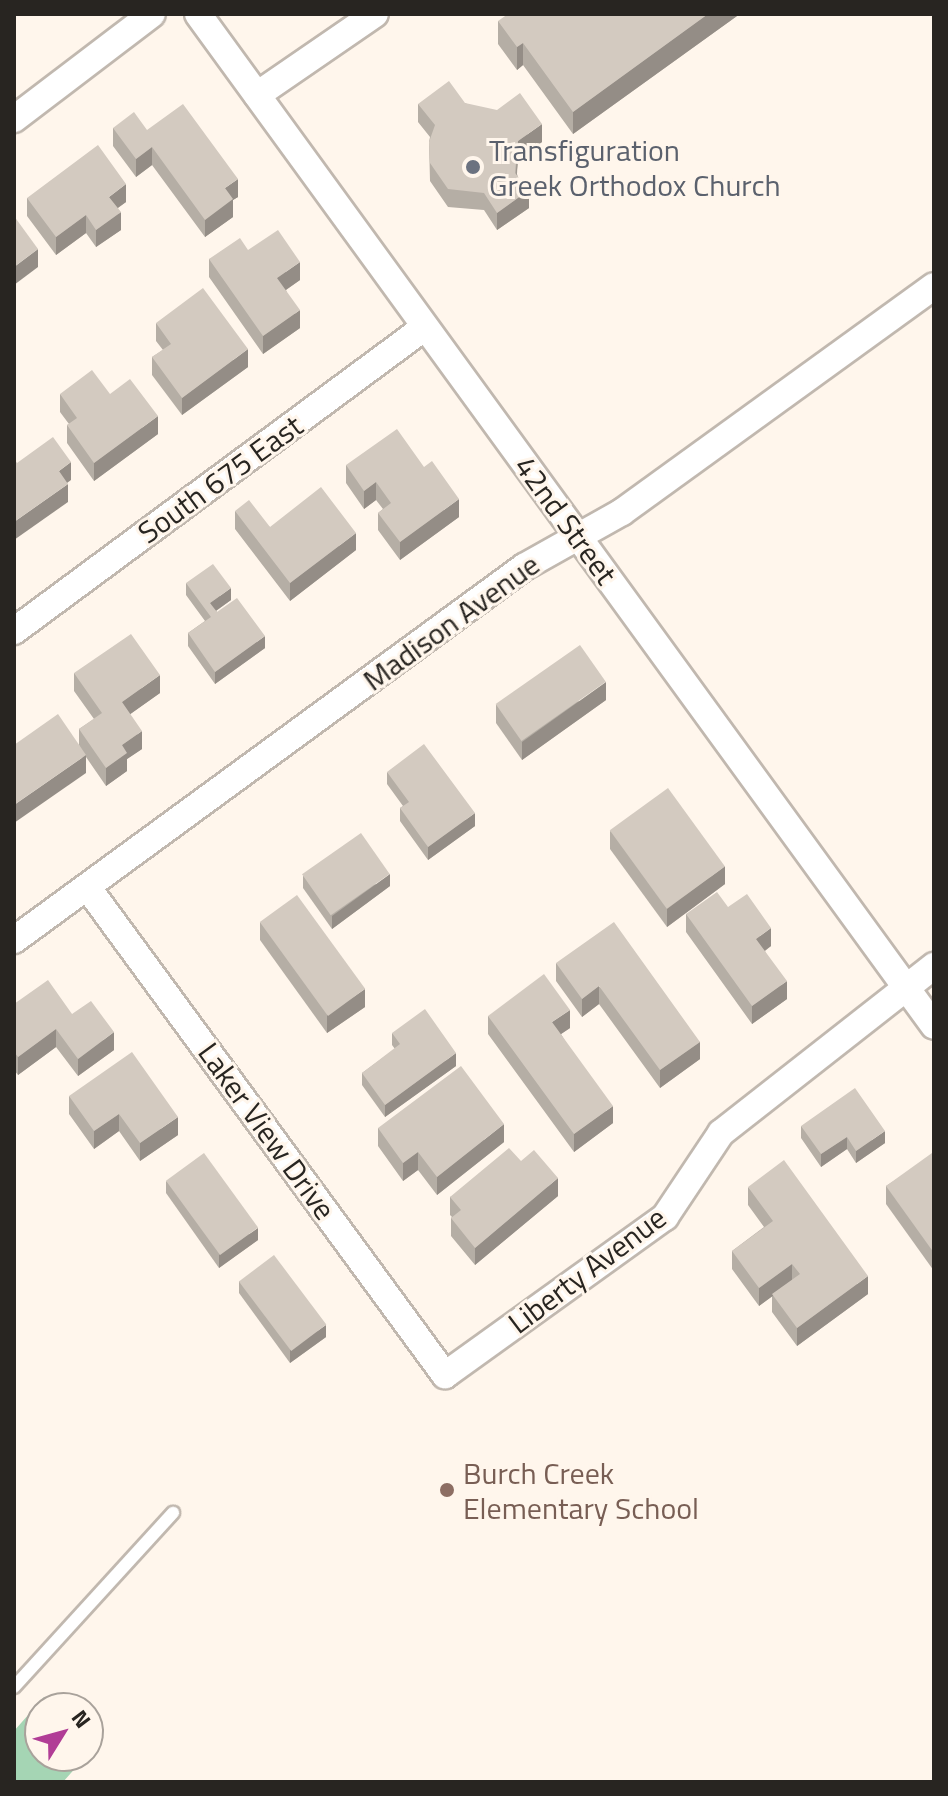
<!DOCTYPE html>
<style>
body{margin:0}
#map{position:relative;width:948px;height:1796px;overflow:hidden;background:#fff6ec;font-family:"Titillium Web",sans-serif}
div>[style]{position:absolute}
.green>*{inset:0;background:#a5d5b4}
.roads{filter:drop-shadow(2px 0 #c1b8af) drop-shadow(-2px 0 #c1b8af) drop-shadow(0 2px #c1b8af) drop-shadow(0 -2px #c1b8af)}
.lane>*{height:12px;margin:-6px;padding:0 6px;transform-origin:6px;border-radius:6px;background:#fff}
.street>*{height:26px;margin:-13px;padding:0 13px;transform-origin:13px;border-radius:13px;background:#fff}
.wall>*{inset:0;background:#b5aea5}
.shaded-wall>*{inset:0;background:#948d86}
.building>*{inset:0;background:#d3cac0;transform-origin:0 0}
.dots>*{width:22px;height:22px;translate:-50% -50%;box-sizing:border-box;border:4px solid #fff6ec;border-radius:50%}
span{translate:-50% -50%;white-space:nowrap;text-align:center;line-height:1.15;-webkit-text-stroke:6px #fff6ec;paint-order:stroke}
.worship-label{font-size:30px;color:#5b616d}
.left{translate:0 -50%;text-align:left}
.street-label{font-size:30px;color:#282521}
.education-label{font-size:30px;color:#785e54}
.frame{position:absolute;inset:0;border:16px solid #282521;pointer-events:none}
.north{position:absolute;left:24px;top:1692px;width:80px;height:80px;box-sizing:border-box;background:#fff6ec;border:2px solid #a9a29b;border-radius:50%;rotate:53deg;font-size:22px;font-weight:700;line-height:32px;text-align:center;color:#282521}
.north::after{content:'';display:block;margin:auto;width:28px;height:36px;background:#b13d96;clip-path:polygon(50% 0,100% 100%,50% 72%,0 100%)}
</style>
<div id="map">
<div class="green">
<i style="clip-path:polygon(44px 1697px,57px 1708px,40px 1708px,40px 1756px,86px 1756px,63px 1782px,14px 1782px,14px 1731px)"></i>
</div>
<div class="roads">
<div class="lane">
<i style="left:14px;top:1687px;width:236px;rotate:-47.6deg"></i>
</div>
<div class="street">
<i style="left:198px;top:14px;width:1251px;rotate:53.97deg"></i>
<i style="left:257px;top:95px;width:143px;rotate:-34.5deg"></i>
<i style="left:14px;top:119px;width:173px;rotate:-37.3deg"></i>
<i style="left:14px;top:631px;width:511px;rotate:-36.49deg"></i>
<i style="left:88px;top:888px;width:604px;rotate:53.76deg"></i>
<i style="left:445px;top:1375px;width:271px;rotate:-35.7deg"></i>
<i style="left:665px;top:1217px;width:101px;rotate:-56.3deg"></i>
<i style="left:721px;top:1133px;width:271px;rotate:-38.1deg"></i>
<i style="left:14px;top:940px;width:632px;rotate:-36.18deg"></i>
<i style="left:524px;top:567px;width:112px;rotate:-29.3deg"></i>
<i style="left:622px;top:512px;width:385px;rotate:-35.9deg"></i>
</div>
</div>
<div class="wall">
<i style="clip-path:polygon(737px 14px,737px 16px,573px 134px,523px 65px,517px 70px,498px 44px,498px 21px)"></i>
<i style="clip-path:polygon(465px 103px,542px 142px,518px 159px,517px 174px,529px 208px,497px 230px,484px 210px,448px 207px,430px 181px,429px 142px,430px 137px,418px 122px,418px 104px)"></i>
<i style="clip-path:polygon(113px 128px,147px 130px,238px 197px,233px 200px,233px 217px,205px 237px,152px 165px,136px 177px,113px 146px)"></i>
<i style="clip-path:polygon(27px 198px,126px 202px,118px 208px,121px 230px,96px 247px,86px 233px,56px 255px,27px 216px)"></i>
<i style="clip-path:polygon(248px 250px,300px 280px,286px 290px,300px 328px,263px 354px,209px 277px,209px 259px)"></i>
<i style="clip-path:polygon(156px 323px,248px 367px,182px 415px,152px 375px,152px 357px,163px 350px,156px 341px)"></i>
<i style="clip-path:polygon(60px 394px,158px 434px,94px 481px,67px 443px,67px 425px,69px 424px,60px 412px)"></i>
<i style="clip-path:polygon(346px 465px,459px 517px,400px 560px,378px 530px,378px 513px,383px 509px,376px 500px,364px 509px,346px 483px)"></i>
<i style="clip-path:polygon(235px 511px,270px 527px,356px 550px,290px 601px,235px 529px)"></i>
<i style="clip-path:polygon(186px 583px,231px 600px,216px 611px,265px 648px,215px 684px,188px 646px,188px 633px,205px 621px,186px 595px)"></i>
<i style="clip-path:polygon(74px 673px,160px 693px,130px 714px,142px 749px,127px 759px,127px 771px,106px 786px,86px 757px,86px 773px,79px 745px,79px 729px,94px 719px,74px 691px)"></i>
<i style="clip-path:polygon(606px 700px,522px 760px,496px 723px,496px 705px)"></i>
<i style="clip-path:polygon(387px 772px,475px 826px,428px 860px,400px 821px,400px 808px,403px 806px,387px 784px)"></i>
<i style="clip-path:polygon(610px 831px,725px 884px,667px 927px,610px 849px)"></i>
<i style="clip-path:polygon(303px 876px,390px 886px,332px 929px,303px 888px)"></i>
<i style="clip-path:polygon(728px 907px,771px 946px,765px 951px,787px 999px,752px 1024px,686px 932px,686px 914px)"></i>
<i style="clip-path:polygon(260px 922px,365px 1007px,327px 1033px,260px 940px)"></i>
<i style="clip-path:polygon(556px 963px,700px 1042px,700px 1059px,660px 1088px,599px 1004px,582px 1017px,556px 981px)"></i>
<i style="clip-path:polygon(14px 1004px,72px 1014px,114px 1050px,78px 1076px,56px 1047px,18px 1075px,14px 1070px)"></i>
<i style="clip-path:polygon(488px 1016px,570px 1028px,561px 1034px,613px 1123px,574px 1152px,488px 1034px)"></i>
<i style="clip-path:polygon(392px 1033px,456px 1066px,385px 1117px,362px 1085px,362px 1073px,395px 1049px,392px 1045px)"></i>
<i style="clip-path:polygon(69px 1096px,178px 1135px,140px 1161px,119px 1131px,94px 1149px,69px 1114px)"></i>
<i style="clip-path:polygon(801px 1126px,885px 1143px,856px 1163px,847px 1149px,821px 1167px,801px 1138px)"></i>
<i style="clip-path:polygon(378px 1128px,504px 1142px,437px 1195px,418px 1170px,403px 1181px,378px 1146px)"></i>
<i style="clip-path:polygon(934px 1155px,934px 1271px,886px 1204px,886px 1186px)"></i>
<i style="clip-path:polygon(521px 1161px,558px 1196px,475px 1265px,451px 1236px,451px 1218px,452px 1217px,450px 1215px,450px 1197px)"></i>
<i style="clip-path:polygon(166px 1181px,258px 1240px,219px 1268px,166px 1193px)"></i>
<i style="clip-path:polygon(748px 1187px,868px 1294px,797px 1346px,772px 1312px,772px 1296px,759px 1306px,732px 1269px,732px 1251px,764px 1227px,748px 1205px)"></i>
<i style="clip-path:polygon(239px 1281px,326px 1337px,290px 1363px,239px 1293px)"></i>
</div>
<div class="shaded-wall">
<i style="clip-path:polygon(708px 14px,737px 14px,737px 16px,573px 134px,573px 112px)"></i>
<i style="clip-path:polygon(523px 43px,523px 65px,517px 70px,517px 47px)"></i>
<i style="clip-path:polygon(542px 124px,542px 142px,518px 159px,515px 191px,518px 141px)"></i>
<i style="clip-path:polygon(152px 147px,152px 165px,136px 177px,136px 159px)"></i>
<i style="clip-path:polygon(238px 179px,238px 197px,233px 200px,233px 217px,205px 237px,205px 220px,225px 188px)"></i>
<i style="clip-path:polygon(126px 184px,126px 202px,109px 214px,109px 197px)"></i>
<i style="clip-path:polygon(529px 190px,529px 208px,497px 230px,497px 213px)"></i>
<i style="clip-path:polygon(121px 212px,121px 230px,96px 247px,96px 230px)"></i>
<i style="clip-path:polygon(86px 215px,86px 233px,56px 255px,56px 237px)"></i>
<i style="clip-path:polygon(38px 249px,38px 267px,14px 285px,14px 267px)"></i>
<i style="clip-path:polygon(300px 262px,300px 280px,277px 296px,277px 278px)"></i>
<i style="clip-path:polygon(300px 310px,300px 328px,263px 354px,263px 336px)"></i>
<i style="clip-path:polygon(248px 349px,248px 367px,182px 415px,182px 398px)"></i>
<i style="clip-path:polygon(158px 416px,158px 434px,94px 481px,94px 463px)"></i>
<i style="clip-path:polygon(71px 462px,71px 480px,59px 489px,59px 471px)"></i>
<i style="clip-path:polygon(376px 482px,376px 500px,364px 509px,364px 491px)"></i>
<i style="clip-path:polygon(68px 484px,68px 502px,14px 540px,14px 522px)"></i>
<i style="clip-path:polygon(459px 499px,459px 517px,400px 560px,400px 542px)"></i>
<i style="clip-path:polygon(356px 533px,356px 550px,290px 601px,290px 583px)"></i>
<i style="clip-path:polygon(231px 588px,231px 600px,210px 615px,210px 603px)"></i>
<i style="clip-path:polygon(265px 636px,265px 648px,215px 684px,215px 672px)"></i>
<i style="clip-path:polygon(160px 675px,160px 693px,122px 720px,122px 702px)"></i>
<i style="clip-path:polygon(606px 682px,606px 700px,522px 760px,522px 742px)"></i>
<i style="clip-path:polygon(142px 731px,142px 749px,127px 759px,127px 771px,106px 786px,106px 768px,122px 745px)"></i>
<i style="clip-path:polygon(86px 755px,86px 773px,14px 823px,14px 805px)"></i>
<i style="clip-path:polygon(475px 813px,475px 826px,428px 860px,428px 847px)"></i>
<i style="clip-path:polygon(725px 866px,725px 884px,667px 927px,667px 909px)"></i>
<i style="clip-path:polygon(390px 874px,390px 886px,332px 929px,332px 916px)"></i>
<i style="clip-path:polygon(771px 928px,771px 946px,756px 957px,756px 939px)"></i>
<i style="clip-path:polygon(787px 981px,787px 999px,752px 1024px,752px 1006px)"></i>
<i style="clip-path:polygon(599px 986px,599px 1004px,582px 1017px,582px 999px)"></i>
<i style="clip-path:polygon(365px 989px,365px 1007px,327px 1033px,327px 1015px)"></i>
<i style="clip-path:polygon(570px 1010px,570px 1028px,552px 1040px,552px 1022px)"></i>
<i style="clip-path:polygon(56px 1029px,56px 1047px,18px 1075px,18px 1057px)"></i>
<i style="clip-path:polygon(114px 1032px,114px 1050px,78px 1076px,78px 1059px)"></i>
<i style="clip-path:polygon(700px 1042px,700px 1059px,660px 1088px,660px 1070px)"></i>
<i style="clip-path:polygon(456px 1053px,456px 1066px,385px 1117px,385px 1105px)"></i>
<i style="clip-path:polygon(613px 1106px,613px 1123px,574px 1152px,574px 1134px)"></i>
<i style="clip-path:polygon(119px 1114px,119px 1131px,94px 1149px,94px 1131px)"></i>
<i style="clip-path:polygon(178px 1117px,178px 1135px,140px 1161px,140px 1143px)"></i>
<i style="clip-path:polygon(504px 1124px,504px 1142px,437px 1195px,437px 1177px)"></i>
<i style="clip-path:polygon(885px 1131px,885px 1143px,856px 1163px,856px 1151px)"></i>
<i style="clip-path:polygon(847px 1137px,847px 1149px,821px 1167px,821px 1154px)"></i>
<i style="clip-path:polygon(418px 1152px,418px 1170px,403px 1181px,403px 1163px)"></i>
<i style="clip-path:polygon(558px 1178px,558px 1196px,475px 1265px,475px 1248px)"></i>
<i style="clip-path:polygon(258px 1228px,258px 1240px,219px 1268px,219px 1255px)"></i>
<i style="clip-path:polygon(792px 1264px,792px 1282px,759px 1306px,759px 1288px)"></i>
<i style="clip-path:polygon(868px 1276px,868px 1294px,797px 1346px,797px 1328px)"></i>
<i style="clip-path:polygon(326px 1325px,326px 1337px,290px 1363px,290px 1350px)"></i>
</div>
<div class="building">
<i style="clip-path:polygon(508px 14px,708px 14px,573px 112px,523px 43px,517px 47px,498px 21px)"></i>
<i style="clip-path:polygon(449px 81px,465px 103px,497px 110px,520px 93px,542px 124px,518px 141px,515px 173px,529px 190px,497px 213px,484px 193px,448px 189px,430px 163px,429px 142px,435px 125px,418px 104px)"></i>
<i style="clip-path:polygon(183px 104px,238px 179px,225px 188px,233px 199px,205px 220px,152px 147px,136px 159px,113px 128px,134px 112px,147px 130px)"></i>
<i style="clip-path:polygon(98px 145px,126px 184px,109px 197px,121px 212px,96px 230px,86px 215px,56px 237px,27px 198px)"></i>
<i style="clip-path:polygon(14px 216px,38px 249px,14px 267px)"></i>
<i style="clip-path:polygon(278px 230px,300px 262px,277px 278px,300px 310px,263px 336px,209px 259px,240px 238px,248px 250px)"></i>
<i style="clip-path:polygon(203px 288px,248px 349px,182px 398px,152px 357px,171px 344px,156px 323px)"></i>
<i style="clip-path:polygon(92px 370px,110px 394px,130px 379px,158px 416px,94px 463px,67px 425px,77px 418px,60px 394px)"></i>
<i style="clip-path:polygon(397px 429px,424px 467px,432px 461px,459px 499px,400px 542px,378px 513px,391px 503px,376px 482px,364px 491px,346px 465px)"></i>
<i style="clip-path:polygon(53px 437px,71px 462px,59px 471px,68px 484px,14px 522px,14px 459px,17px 463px)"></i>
<i style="clip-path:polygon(321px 487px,356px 533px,290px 583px,235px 511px,249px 500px,270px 527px)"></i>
<i style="clip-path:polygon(213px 564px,231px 588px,210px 603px,217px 612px,237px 598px,265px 636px,215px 672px,188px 633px,211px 617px,186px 583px)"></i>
<i style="clip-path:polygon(131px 634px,160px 675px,122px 702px,142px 731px,122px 745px,127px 753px,106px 768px,79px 729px,102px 713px,74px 673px)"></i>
<i style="left:580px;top:645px;width:45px;height:103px;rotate:55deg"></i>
<i style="clip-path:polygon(58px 714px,86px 755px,14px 805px,14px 745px)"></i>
<i style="clip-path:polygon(424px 744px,475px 813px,428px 847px,400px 808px,409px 802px,387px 772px)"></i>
<i style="left:668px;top:788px;width:97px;height:72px;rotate:54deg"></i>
<i style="left:361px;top:833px;width:50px;height:72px;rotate:55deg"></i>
<i style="clip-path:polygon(717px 892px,728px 907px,747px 894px,771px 928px,756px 939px,787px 981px,752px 1006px,686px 914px)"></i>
<i style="left:297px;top:895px;width:116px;height:46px;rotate:54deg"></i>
<i style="clip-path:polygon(614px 922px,700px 1042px,660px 1070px,599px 986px,582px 999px,556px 963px)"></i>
<i style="clip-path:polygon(544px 974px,570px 1010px,552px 1022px,613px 1106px,574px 1134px,488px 1016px)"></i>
<i style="clip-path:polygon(48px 980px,72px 1014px,91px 1001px,114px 1032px,78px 1059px,56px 1029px,18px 1057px,14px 1052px,14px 1004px)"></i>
<i style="clip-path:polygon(425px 1009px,456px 1053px,385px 1105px,362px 1073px,400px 1044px,392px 1033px)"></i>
<i style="clip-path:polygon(132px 1052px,178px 1117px,140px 1143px,119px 1114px,94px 1131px,69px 1096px)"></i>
<i style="clip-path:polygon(461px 1066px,504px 1124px,437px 1177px,418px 1152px,403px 1163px,378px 1128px)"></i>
<i style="clip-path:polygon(855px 1088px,885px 1131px,856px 1151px,847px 1137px,821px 1154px,801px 1126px)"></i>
<i style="clip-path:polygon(509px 1148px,521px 1161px,534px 1150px,558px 1178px,475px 1248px,451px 1218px,461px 1210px,450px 1197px)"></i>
<i style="left:204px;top:1153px;width:92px;height:47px;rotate:54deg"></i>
<i style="clip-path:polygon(932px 1153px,934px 1155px,934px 1253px,886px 1186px)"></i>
<i style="clip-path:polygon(784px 1160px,868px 1276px,797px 1328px,772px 1294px,800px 1274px,792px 1264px,759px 1288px,732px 1251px,773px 1221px,748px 1187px)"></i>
<i style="left:274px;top:1255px;width:87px;height:44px;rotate:53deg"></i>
</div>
<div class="dots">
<i style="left:473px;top:167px;background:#6b7280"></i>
<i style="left:447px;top:1490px;background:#8d6e63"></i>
</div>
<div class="worship-label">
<span class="left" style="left:489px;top:167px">Transfiguration<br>Greek Orthodox Church</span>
</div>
<div class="street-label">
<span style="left:220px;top:479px;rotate:-36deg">South 675 East</span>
<span style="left:566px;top:520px;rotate:54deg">42nd Street</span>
<span style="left:451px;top:622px;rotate:-36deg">Madison Avenue</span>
<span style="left:267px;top:1131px;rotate:54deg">Laker View Drive</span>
<span style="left:587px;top:1270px;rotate:-37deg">Liberty Avenue</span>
</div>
<div class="education-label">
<span class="left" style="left:463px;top:1490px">Burch Creek<br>Elementary School</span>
</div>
<div class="frame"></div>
<div class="north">N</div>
</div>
